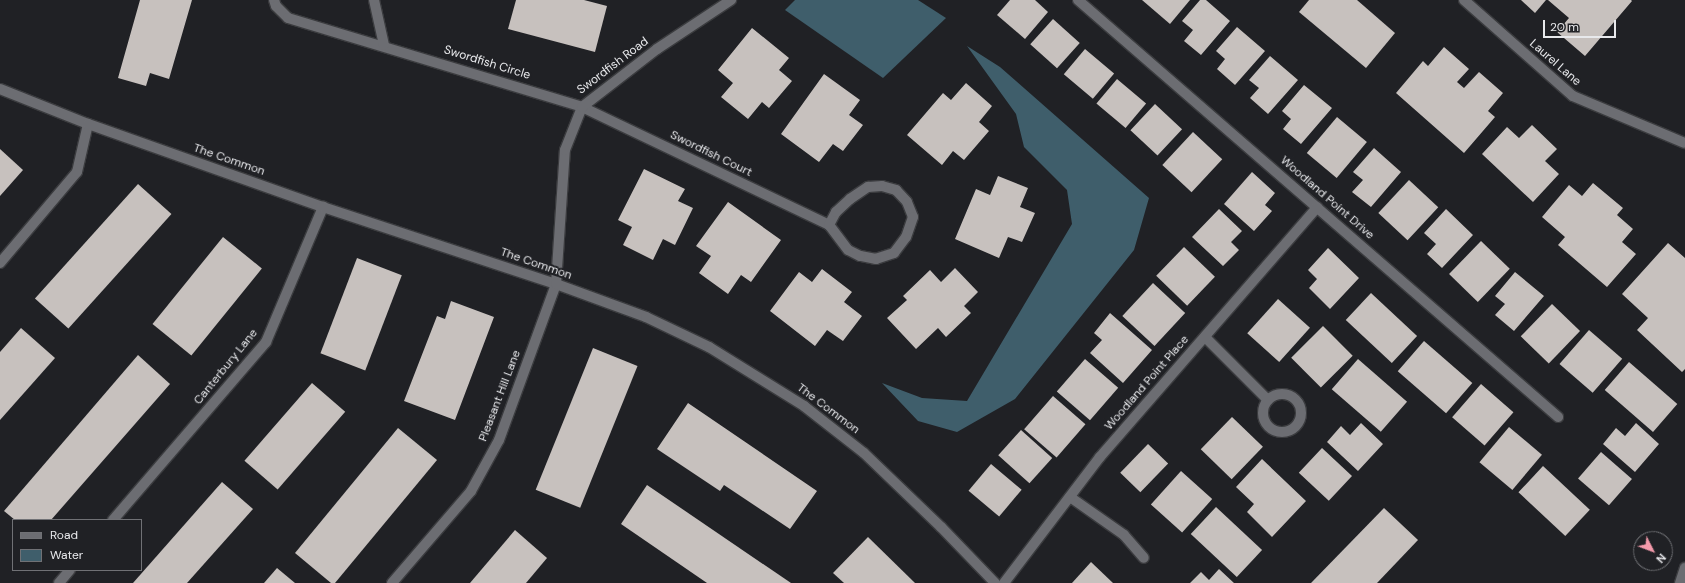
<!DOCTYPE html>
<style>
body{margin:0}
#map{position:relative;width:1685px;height:583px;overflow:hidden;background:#202125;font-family:"DM Sans",sans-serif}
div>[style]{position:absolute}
.water>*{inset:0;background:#3f5e6b}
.building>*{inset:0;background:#c7c1be;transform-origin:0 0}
.roads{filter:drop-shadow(1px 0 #3b3c3f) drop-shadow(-1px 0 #3b3c3f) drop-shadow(0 1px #3b3c3f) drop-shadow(0 -1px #3b3c3f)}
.service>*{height:10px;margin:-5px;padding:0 5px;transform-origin:5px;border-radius:5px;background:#6c6d72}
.service>.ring{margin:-5px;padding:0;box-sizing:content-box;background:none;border:10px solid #6c6d72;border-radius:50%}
.minor>*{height:10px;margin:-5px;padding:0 5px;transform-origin:5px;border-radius:5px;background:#6c6d72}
span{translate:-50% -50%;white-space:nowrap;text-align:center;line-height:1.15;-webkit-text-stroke:4px #202125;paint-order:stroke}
.street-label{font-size:12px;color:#e8e9ec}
.legend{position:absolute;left:12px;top:519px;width:130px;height:52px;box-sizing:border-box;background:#202125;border:1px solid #707175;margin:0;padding:5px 7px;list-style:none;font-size:12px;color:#e8e9ec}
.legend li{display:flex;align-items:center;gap:8px;height:20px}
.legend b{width:20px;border:1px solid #707175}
.north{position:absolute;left:1633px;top:531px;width:40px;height:40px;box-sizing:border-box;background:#202125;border:1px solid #707175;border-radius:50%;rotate:132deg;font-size:11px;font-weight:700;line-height:16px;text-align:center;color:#e8e9ec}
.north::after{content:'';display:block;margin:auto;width:14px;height:18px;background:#f39aab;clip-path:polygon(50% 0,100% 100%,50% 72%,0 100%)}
.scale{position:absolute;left:1543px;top:20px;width:73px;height:18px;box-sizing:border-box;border:2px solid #e8e9ec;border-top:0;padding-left:5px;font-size:12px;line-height:14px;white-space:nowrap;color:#e8e9ec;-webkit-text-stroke:3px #202125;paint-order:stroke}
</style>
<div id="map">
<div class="water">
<i style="clip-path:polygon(795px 0,918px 0,946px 18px,883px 78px,785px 10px)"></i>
<i style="clip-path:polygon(967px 46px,1000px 67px,1149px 198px,1134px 250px,1015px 399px,957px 432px,918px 421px,882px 383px,922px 398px,967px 401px,1072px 224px,1067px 190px,1024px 147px,1016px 114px)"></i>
</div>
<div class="building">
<i style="clip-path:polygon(140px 0,192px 0,169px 79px,150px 73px,146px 86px,118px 78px)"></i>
<i style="clip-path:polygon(516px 0,584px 0,607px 6px,595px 52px,508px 29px)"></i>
<i style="clip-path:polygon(1010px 0,1035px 0,1048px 12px,1025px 39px,997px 15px)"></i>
<i style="clip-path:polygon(1142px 0,1190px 0,1170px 24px)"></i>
<i style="clip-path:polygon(1200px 0,1206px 0,1230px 21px,1201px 55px,1184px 41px,1193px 30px,1182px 21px)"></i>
<i style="clip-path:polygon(1309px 0,1357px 0,1395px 33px,1366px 68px,1299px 12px)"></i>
<i style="clip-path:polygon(1521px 0,1546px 0,1535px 13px)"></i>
<i style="clip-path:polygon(1548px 0,1631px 0,1632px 1px,1585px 56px,1557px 32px,1569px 18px)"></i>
<i style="left:1053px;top:19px;width:36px;height:34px;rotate:42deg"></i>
<i style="clip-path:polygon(1237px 27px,1265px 51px,1235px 85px,1217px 69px,1225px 59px,1216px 51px)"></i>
<i style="clip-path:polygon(752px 28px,789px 58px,779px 70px,792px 81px,769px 108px,762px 102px,748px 119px,721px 97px,733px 83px,718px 70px)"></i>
<i style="clip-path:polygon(1444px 47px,1469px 69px,1457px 82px,1464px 88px,1479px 72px,1503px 93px,1488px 111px,1495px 117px,1464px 153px,1396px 93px,1423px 61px,1428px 66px)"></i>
<i style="left:1085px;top:49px;width:38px;height:33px;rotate:40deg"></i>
<i style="clip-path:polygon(1270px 56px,1298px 80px,1268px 114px,1250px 98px,1259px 88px,1249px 80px)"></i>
<i style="clip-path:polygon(824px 74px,860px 100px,849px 115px,863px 125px,843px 151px,833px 144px,819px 162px,781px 134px)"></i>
<i style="left:1117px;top:79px;width:38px;height:32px;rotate:40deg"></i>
<i style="clip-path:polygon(966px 83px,992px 106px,979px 122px,989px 131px,964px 160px,953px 151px,942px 165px,907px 135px,943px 93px,951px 100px)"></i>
<i style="clip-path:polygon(1304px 85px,1332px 108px,1301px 144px,1283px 129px,1291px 119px,1282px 111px)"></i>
<i style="left:1155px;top:104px;width:37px;height:36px;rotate:43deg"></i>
<i style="left:1337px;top:117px;width:39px;height:47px;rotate:40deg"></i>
<i style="clip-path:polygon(1532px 125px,1557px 149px,1545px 161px,1559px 174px,1533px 202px,1482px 154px,1507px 127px,1519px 138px)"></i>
<i style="left:1193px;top:132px;width:40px;height:45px;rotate:43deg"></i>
<i style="clip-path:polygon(1374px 148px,1401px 172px,1371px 207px,1352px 192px,1363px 180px,1353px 172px)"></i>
<i style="clip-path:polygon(0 149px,23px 170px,0 196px)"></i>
<i style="clip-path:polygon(644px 169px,685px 189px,678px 201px,693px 208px,675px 245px,663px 239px,653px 260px,623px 245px,632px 227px,618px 220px)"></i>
<i style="clip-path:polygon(1252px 172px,1275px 193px,1265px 205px,1272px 211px,1254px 231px,1224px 204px)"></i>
<i style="clip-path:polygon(998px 176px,1028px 188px,1020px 207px,1035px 213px,1022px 242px,1008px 237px,999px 258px,955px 239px,976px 189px,990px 195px)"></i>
<i style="left:1409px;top:180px;width:40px;height:45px;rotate:43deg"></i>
<i style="clip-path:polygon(1593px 183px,1623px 208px,1617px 215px,1633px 229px,1622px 242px,1636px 254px,1607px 287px,1558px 245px,1565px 237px,1542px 217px,1569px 185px,1582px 196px)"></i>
<i style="left:138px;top:184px;width:45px;height:154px;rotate:42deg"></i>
<i style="clip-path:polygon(728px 202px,781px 240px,751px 282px,741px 275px,728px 294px,699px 273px,711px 256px,696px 246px)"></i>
<i style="clip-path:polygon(1219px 209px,1242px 231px,1231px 242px,1239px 250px,1223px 266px,1192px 237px)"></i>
<i style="clip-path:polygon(1446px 209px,1473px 235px,1442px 268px,1427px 254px,1436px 244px,1424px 233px)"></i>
<i style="left:223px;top:237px;width:50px;height:112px;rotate:39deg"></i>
<i style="left:1481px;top:241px;width:40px;height:46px;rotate:44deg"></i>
<i style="clip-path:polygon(1668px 243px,1685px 258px,1685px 369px,1682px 372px,1637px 330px,1648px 318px,1622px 294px)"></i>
<i style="left:1184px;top:247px;width:43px;height:40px;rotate:44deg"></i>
<i style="clip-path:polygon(1328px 248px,1359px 278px,1330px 309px,1309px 288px,1317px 279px,1308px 270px)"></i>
<i style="left:357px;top:258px;width:48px;height:102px;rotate:21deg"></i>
<i style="clip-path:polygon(955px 268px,978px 292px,964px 306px,971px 313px,946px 337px,938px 328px,916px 349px,887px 318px,907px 300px,903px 296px,930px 270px,941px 282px)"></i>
<i style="clip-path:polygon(822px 269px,852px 292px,844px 302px,862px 316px,843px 341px,827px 330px,815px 346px,770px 311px,799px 272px,812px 282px)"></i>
<i style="clip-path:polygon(1515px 272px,1544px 296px,1514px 331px,1495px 315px,1505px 304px,1495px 296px)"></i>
<i style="left:1153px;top:283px;width:44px;height:45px;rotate:43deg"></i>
<i style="left:1371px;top:293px;width:63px;height:37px;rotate:43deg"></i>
<i style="left:1278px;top:299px;width:43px;height:46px;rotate:42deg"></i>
<i style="clip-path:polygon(451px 301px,494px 317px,455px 420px,404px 401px,437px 316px,445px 319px)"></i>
<i style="left:1552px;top:304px;width:39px;height:45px;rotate:44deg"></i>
<i style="clip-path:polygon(1110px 313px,1152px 350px,1123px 383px,1090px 353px,1102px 340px,1094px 333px)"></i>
<i style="left:1323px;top:326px;width:42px;height:45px;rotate:45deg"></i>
<i style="clip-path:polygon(21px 328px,55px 358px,0 420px,0 352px)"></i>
<i style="left:1589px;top:330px;width:44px;height:45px;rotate:41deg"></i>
<i style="left:1424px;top:341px;width:64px;height:40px;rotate:41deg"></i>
<i style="left:593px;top:348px;width:48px;height:153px;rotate:22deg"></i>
<i style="clip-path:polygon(138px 355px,170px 384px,51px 520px,15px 520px,4px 511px)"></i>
<i style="left:1085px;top:359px;width:44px;height:43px;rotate:41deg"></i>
<i style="left:1358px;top:359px;width:65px;height:40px;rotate:41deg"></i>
<i style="left:1629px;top:362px;width:64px;height:37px;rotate:41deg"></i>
<i style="left:312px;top:383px;width:44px;height:103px;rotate:41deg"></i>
<i style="left:1481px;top:384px;width:43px;height:44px;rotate:41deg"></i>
<i style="left:1053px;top:396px;width:43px;height:44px;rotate:41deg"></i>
<i style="clip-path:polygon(688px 403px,817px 491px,790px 529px,724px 485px,720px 491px,657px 449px)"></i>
<i style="left:1232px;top:417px;width:43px;height:45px;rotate:44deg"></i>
<i style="clip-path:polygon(1361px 423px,1383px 444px,1358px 471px,1327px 442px,1341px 426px,1350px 435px)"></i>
<i style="clip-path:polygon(1636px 423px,1659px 444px,1635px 472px,1603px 444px,1616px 428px,1625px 436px)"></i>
<i style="left:1509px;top:427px;width:43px;height:46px;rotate:40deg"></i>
<i style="clip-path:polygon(398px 428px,437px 460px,335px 583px,331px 583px,295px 553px)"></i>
<i style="left:1021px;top:430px;width:42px;height:34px;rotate:42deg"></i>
<i style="left:1148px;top:444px;width:28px;height:40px;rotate:44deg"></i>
<i style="left:1322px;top:448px;width:41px;height:34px;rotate:43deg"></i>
<i style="left:1601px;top:452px;width:41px;height:35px;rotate:41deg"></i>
<i style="clip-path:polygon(1262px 459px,1306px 501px,1272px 537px,1247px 512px,1254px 504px,1236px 487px)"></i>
<i style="left:991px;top:464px;width:40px;height:35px;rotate:40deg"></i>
<i style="left:1543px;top:466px;width:64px;height:36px;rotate:43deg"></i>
<i style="left:1181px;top:471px;width:42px;height:45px;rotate:42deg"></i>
<i style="clip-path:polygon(222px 482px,253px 509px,187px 583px,133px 583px)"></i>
<i style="clip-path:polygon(647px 485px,791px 583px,707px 583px,621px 524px)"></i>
<i style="left:1216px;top:507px;width:63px;height:37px;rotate:43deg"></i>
<i style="clip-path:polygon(1384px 508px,1418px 540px,1377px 583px,1311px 583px)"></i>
<i style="clip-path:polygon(515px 530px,547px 558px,526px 583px,470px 583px)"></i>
<i style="clip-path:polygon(868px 537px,915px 583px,844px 583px,833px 573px)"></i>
<i style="clip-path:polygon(1091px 562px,1113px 583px,1072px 583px)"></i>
<i style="clip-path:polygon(277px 568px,295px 583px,264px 583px)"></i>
<i style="clip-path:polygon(1219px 569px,1234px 583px,1190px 583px,1201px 572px,1209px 580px)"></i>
</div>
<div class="roads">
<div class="service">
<i style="left:274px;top:0;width:6px;rotate:72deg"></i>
<i style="left:276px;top:6px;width:17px;rotate:45deg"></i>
<i style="left:288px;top:18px;width:307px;rotate:16.8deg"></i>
<i style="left:582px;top:107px;width:274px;rotate:25.5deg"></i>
<i style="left:374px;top:0;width:46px;rotate:77.5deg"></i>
<i style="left:1078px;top:0;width:636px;rotate:40.98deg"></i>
<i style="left:1464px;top:0;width:145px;rotate:41.4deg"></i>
<i style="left:1573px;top:96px;width:121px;rotate:22.8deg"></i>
<i style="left:882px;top:186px;width:15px;rotate:16deg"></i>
<i style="left:896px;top:190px;width:16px;rotate:47deg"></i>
<i style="left:907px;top:202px;width:16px;rotate:68deg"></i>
<i style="left:913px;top:217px;width:21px;rotate:109deg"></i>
<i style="left:906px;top:237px;width:20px;rotate:127deg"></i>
<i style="left:894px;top:253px;width:19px;rotate:162deg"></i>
<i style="left:876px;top:259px;width:16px;rotate:-169deg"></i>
<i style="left:860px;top:256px;width:13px;rotate:-153deg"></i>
<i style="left:848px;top:250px;width:31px;rotate:-127deg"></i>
<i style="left:829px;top:225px;width:15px;rotate:-62deg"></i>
<i style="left:836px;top:212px;width:19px;rotate:-43deg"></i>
<i style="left:850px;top:199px;width:22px;rotate:-34deg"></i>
<i style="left:868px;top:187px;width:14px;rotate:-4deg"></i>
<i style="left:0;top:263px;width:119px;rotate:-49.8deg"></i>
<i style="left:77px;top:172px;width:49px;rotate:-77.1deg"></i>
<i style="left:1205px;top:337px;width:89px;rotate:45deg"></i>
<i class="ring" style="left:1263px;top:394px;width:28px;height:28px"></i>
<i style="left:1070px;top:497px;width:66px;rotate:35.1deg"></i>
<i style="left:1124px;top:535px;width:30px;rotate:49deg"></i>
<i style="left:113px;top:520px;width:235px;rotate:-49.3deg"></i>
<i style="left:266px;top:342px;width:147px;rotate:-67.1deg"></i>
<i style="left:59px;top:583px;width:17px;rotate:-50deg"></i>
<i style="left:392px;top:583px;width:121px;rotate:-49.3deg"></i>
<i style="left:471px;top:491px;width:58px;rotate:-61.2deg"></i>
<i style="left:499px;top:440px;width:166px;rotate:-69.9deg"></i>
<i style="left:556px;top:284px;width:134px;rotate:-86.2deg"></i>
<i style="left:565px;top:150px;width:46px;rotate:-68.4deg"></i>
<i style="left:582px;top:107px;width:95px;rotate:-37.7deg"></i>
<i style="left:657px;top:49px;width:89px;rotate:-33.5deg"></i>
<i style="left:1004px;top:583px;width:158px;rotate:-52.7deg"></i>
<i style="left:1100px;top:457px;width:331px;rotate:-49deg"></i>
<i style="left:1680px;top:583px;width:16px;rotate:-72deg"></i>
</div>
<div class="minor">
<i style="left:0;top:89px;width:95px;rotate:21.7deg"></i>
<i style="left:88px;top:124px;width:249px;rotate:19.5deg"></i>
<i style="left:323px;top:207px;width:245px;rotate:18.3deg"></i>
<i style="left:556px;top:284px;width:96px;rotate:20.1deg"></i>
<i style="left:646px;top:317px;width:70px;rotate:25.5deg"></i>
<i style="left:709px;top:347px;width:112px;rotate:31.8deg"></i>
<i style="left:804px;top:406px;width:76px;rotate:38.1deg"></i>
<i style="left:864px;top:453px;width:107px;rotate:43.9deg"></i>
<i style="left:941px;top:527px;width:78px;rotate:46deg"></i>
</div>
</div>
<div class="street-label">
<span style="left:487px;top:63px;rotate:17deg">Swordfish Circle</span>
<span style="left:1555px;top:63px;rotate:41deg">Laurel Lane</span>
<span style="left:613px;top:66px;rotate:-37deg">Swordfish Road</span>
<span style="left:711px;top:154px;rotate:26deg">Swordfish Court</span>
<span style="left:229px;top:160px;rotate:19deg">The Common</span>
<span style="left:1327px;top:198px;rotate:41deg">Woodland Point Drive</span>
<span style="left:536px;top:264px;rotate:19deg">The Common</span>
<span style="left:226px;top:367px;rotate:-51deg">Canterbury Lane</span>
<span style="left:1147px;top:383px;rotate:-49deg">Woodland Point Place</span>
<span style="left:500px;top:396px;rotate:-69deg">Pleasant Hill Lane</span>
<span style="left:828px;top:409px;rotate:37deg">The Common</span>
</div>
<ul class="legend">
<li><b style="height:5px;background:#6c6d72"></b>Road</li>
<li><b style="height:11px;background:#3f5e6b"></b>Water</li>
</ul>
<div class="north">N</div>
<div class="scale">20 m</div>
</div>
